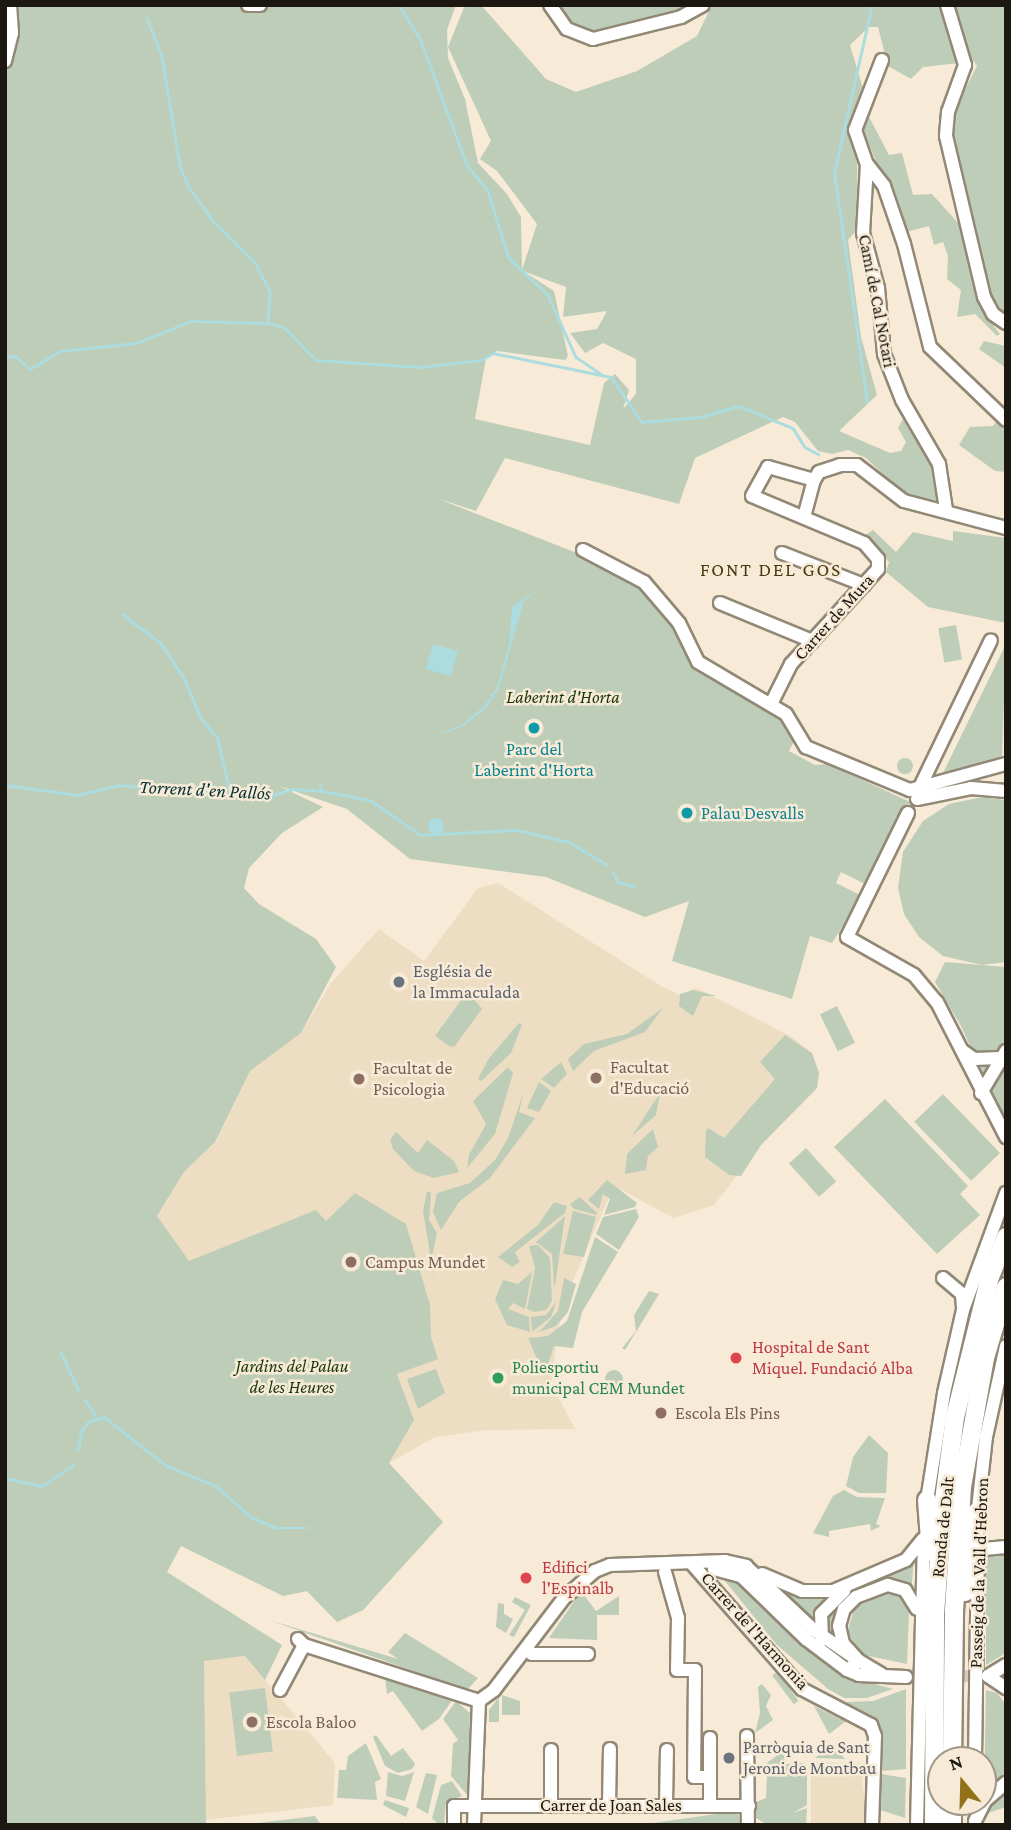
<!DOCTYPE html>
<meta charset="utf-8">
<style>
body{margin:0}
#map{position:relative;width:1011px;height:1830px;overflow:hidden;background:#f7ebd7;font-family:"Crimson Pro",serif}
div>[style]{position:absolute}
.built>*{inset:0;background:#eddec3}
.green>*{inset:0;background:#becdb8;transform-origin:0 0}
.round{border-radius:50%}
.water>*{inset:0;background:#acdcdf;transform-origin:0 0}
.stream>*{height:2.5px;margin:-1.25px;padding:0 1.25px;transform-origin:1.25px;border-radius:1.25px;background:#acdcdf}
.minor-tunnel>*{height:12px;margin-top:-6px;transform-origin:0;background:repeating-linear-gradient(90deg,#d6cbb9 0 12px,transparent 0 18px)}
.roads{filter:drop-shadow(2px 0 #928876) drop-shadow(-2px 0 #928876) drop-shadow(0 2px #928876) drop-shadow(0 -2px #928876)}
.minor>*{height:12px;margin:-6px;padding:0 6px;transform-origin:6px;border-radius:6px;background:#fff}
.highway>*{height:18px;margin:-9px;padding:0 9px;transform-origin:9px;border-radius:9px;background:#fff}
.dots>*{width:19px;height:19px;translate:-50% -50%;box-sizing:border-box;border:4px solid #f7ebd7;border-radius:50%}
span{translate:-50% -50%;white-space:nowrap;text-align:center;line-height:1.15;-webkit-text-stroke:5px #f7ebd7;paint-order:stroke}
.street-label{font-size:18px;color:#1c1811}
.park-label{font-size:18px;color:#183608;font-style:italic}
.culture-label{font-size:18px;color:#0d838f}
.left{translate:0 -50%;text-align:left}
.worship-label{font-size:18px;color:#5b616d}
.education-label{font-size:18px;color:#785e54}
.health-label{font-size:18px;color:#be3a42}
.leisure-label{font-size:18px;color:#27864d}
.neighbourhood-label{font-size:19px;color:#493a11;letter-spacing:2px}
.water-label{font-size:19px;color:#023134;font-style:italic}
.frame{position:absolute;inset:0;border:7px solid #1c1811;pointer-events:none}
.north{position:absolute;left:927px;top:1746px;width:70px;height:70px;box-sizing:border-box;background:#f7ebd7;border:2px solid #9f9788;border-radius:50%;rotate:341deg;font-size:19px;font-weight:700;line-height:28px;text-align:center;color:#1c1811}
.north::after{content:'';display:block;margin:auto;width:24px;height:32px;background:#917218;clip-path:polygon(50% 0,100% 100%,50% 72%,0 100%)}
</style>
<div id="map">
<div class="built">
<i style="clip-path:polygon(498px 883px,661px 986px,680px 995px,697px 988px,792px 1037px,812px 1053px,819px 1073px,817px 1088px,761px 1145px,714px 1205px,674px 1218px,614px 1186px,562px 1306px,551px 1383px,575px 1429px,487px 1430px,435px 1437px,389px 1463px,443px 1522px,363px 1610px,337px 1622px,307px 1591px,283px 1596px,157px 1216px,184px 1172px,215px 1142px,250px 1071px,301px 1033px,331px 983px,379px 929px,424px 961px,478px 888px)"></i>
<i style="clip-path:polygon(245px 1656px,335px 1763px,333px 1805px,205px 1820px,204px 1661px)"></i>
<i style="clip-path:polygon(811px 1762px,861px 1763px,863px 1791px,868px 1791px,868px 1825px,811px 1825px)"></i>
</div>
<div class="green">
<i style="clip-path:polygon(evenodd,5px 5px,456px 5px,447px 30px,448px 58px,465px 99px,478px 163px,507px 194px,521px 217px,522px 270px,537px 224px,497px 171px,480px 159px,491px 141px,448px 47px,465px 5px,481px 5px,546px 79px,576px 92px,637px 71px,697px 36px,712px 5px,942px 5px,960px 63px,923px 67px,911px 79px,888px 66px,878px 27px,869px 27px,850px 45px,864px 92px,852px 130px,857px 161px,858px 229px,848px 240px,861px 337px,877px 395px,839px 431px,890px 453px,901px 451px,906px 442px,898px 428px,903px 419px,937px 477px,938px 501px,906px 496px,866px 458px,848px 450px,832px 454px,818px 451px,795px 422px,783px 417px,695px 458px,679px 504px,505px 458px,476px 511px,436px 498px,623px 571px,670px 615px,696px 663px,783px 716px,795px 739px,789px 751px,815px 765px,828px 764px,910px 802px,869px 886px,841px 872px,836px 883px,862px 896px,832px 943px,810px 936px,792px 999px,672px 961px,689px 901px,645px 917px,546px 877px,410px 859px,347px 809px,279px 786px,323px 807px,282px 833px,249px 868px,244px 888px,259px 904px,316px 939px,336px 967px,301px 1033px,250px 1071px,215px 1142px,184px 1172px,157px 1216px,189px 1261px,316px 1210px,326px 1221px,355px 1193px,406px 1224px,430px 1305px,431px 1337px,438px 1359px,397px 1374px,414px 1420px,389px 1463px,443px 1522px,363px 1610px,337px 1622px,307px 1591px,283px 1596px,181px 1546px,167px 1572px,282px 1645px,265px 1680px,245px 1656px,204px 1661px,206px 1825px,5px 1825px,5px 5px,523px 271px,566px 287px,563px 317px,607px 311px,597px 329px,570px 333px,585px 353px,603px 343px,636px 359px,636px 394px,623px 409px,629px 390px,615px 374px,604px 383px,590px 445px,475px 419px,486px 358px,497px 351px,565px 360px,568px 356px,554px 291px,523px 271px)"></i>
<i style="clip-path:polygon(556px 5px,693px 5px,595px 33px,572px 26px)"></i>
<i style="clip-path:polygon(953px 5px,1006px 5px,1006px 317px,991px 301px,951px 136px,954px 111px,977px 66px,966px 50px)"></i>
<i style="clip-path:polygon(868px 115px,889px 155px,902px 153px,913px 195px,932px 194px,959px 224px,980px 308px,1000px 334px,997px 336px,975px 314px,957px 317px,961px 290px,947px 279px,948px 256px,943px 242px,934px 245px,929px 226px,906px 232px,862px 128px)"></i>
<i style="clip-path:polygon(984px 341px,1006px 346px,1006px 368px,979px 349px)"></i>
<i style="clip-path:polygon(997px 421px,1006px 427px,1006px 472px,995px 471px,959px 445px,970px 427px,993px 426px)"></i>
<i style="clip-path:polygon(873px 530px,896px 552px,913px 532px,953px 541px,953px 531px,1006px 538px,1006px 623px,928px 607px,886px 572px,889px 562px,864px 536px)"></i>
<i style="left:956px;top:625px;width:35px;height:18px;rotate:80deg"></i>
<i style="clip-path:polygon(1006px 644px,1002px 756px,947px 775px,943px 773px)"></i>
<i class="round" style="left:897px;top:758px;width:16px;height:16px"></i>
<i style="clip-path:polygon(982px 797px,1006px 800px,1006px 962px,982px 965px,943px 956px,919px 937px,904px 914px,898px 888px,903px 852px,923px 821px,949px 804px)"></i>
<i style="clip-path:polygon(945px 962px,1006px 967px,1006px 1127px,961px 1026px,935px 982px)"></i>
<i style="clip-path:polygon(693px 990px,717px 996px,702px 996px,693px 1016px,679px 1006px,680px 994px)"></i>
<i style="clip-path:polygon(464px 996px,472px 997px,482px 1009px,454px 1047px,449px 1046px,435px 1036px)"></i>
<i style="left:837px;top:1006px;width:41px;height:19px;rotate:64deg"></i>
<i style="clip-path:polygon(663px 1008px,645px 1032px,594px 1051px,573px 1071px,568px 1059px,584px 1044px,627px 1034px)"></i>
<i style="clip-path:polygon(519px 1023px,522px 1025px,511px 1053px,481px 1081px,478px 1079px,489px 1058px)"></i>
<i style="clip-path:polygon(785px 1035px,812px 1053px,819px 1073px,817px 1088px,761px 1145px,741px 1176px,729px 1175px,705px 1157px,706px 1131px,708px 1128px,724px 1138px,775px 1079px,760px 1062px)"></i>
<i style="clip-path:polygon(561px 1062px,567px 1074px,554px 1088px,541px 1079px)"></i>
<i style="clip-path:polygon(508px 1067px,513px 1073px,495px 1134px,467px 1168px,469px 1155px,486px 1124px,473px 1101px)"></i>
<i style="clip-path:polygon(539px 1082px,551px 1091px,539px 1112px,527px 1108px)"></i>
<i style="clip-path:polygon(524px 1091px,519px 1112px,535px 1118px,490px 1178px,459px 1202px,441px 1230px,433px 1212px,437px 1193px,470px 1183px,495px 1160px,508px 1138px)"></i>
<i style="clip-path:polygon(660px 1094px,656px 1115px,632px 1136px,652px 1105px)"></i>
<i style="left:943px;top:1094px;width:82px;height:40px;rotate:46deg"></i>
<i style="clip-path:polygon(885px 1099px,968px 1186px,960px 1194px,980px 1215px,937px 1254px,834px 1147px)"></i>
<i style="clip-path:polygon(653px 1129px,658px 1147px,648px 1156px,646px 1170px,625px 1174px,627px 1154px)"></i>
<i style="clip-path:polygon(396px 1132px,418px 1153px,427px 1140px,454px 1161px,459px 1172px,434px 1178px,414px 1171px,393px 1149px,390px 1140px)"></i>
<i style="left:806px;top:1148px;width:45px;height:23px;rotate:48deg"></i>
<i style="clip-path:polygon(607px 1180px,637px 1203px,635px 1207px,604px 1215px,610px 1199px,603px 1194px,599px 1209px,588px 1200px)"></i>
<i style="clip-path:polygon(427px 1191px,431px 1193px,429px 1220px,437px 1233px,432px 1257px,435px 1284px,423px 1211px)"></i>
<i style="clip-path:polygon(580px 1197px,597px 1213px,597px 1215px,574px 1209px,570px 1204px)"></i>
<i style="clip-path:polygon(554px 1202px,567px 1206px,565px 1213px,515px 1252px,520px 1262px,512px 1267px,498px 1257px,538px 1225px)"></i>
<i style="clip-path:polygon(636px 1209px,639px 1217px,619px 1250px,596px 1234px,603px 1217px)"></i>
<i style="clip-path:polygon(573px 1211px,596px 1217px,584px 1257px,563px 1254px)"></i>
<i style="clip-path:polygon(565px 1216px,555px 1286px,554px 1285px,552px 1254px,536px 1242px)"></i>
<i style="clip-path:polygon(595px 1237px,618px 1252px,582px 1312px,573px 1348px,554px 1346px,546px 1371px,542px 1370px,528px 1338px,548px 1336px,567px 1321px)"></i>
<i style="clip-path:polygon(538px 1245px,550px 1258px,552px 1301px,546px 1310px,535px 1312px,527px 1309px,535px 1268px,529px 1246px)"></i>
<i style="clip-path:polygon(532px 1272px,525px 1309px,513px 1303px,508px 1309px,529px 1317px,530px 1332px,507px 1325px,495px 1299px,503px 1280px,518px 1284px)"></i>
<i style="clip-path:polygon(564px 1278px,576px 1284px,568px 1312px,556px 1326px,539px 1332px,558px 1311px)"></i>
<i style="clip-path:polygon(649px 1291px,659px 1294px,625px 1350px,622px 1348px,636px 1331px,634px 1315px)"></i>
<i style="clip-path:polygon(556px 1302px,551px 1317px,532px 1332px,531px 1317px,546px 1315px)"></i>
<i style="clip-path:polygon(436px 1369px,445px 1393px,418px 1409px,407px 1379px)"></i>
<i class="round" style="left:605px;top:1370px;width:18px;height:18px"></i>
<i style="clip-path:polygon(869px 1435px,888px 1453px,886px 1493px,859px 1493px,846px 1486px,853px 1457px)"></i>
<i style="clip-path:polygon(844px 1490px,857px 1497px,885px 1498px,876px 1524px,881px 1526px,871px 1531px,870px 1524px,829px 1531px,829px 1537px,813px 1533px,833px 1496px)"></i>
<i style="clip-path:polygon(1004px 1553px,1006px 1653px,986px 1665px,986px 1555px)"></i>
<i style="clip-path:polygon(914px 1560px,911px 1593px,904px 1587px,848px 1600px,842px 1646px,824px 1635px,823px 1618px,840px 1597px)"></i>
<i style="clip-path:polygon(721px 1576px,745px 1587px,797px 1639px,847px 1676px,893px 1689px,867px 1698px,844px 1698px,828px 1689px,776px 1644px)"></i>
<i style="clip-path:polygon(767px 1579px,836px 1593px,816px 1627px)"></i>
<i style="clip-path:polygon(581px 1591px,596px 1611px,619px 1596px,619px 1615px,597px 1615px,597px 1640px,549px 1638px)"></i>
<i style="clip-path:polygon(883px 1592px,903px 1596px,909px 1611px,907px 1664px,864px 1655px,847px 1633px,854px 1609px)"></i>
<i style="clip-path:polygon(515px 1597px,531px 1605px,514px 1637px,509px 1635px,525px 1610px,512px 1602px)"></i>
<i style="clip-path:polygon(498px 1603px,504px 1604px,504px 1614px,513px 1619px,506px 1633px,496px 1627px)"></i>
<i style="clip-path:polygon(269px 1620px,398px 1659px,388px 1652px,405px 1633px,478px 1678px,467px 1690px)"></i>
<i style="left:777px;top:1672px;width:36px;height:6px;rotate:53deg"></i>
<i style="clip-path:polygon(385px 1677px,453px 1699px,439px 1719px,422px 1731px,393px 1691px,387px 1694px)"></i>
<i style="clip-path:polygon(762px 1684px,771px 1695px,766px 1706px,773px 1720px,755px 1733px,760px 1713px,758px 1687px)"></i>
<i style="left:265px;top:1688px;width:64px;height:36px;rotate:83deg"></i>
<i style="clip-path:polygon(906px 1689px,906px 1769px,881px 1771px,878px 1725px,845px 1702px,873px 1701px)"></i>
<i style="clip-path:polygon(986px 1690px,997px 1693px,1004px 1702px,1006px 1780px,984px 1798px)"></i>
<i style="clip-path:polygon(502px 1695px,520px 1701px,520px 1715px,502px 1715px)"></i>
<i style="clip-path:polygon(499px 1697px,499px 1722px,489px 1722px,489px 1710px)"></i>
<i style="clip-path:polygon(456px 1701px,470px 1713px,468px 1796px,451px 1776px,453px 1744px,458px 1740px,443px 1719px)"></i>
<i style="clip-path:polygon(814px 1706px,840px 1719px,849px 1719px,829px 1734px)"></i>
<i style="clip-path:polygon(376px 1735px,391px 1756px,403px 1748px,415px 1764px,412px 1769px,398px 1773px,385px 1766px,373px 1737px)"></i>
<i style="clip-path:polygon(366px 1743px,381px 1779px,375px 1782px,377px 1800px,337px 1798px,339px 1770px,346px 1770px,348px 1756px)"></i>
<i style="clip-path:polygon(833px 1745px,845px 1759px,816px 1758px,815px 1758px)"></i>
<i style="clip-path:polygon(783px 1751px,786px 1764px,804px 1763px,794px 1777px,807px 1766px,807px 1805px,793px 1813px,807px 1808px,806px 1825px,768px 1825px,756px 1818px,756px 1802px,766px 1798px,767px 1774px,760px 1768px)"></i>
<i style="clip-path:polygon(388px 1772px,402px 1776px,414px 1772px,405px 1801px,386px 1796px)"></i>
<i style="clip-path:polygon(426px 1773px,437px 1775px,428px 1814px,416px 1807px)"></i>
<i style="clip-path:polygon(881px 1774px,906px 1778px,905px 1818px,880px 1810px)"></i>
<i style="clip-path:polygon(452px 1781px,462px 1796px,446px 1802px,444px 1825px,439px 1825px,432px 1818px,441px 1785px)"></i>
<i style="clip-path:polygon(1006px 1787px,1006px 1807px,988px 1813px,988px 1801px)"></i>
<i style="clip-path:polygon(385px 1800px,409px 1808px,406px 1817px,383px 1805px)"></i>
<i style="left:738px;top:1811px;width:14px;height:253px;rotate:82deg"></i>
<i style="clip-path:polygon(315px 1816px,321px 1825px,242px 1825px)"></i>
</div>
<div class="water">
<i style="clip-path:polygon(540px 588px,524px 601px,499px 688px,487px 707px,463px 727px,431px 737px,462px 725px,485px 705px,497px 687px,509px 645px,512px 607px)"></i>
<i style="left:433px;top:644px;width:26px;height:26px;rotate:16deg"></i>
<i class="round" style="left:428px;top:818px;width:16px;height:16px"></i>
</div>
<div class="stream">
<i style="left:399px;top:5px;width:39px;rotate:58deg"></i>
<i style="left:420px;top:38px;width:135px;rotate:69.7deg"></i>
<i style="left:467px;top:165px;width:33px;rotate:51deg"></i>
<i style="left:488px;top:191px;width:70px;rotate:72.6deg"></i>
<i style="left:509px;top:258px;width:54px;rotate:43.5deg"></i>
<i style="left:548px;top:295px;width:68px;rotate:65.7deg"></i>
<i style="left:576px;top:357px;width:30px;rotate:34deg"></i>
<i style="left:147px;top:18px;width:41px;rotate:68.5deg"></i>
<i style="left:162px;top:56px;width:111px;rotate:80.7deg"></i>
<i style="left:180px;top:166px;width:23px;rotate:67deg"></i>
<i style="left:189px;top:187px;width:43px;rotate:54.5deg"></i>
<i style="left:214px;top:222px;width:57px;rotate:44.3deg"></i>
<i style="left:255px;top:262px;width:34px;rotate:63deg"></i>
<i style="left:270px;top:292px;width:29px;rotate:94deg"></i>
<i style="left:5px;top:355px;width:12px;rotate:9deg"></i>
<i style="left:17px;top:357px;width:18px;rotate:43deg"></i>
<i style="left:30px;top:369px;width:35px;rotate:-31deg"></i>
<i style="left:60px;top:351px;width:77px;rotate:-5.9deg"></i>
<i style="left:137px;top:343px;width:58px;rotate:-22.2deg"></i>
<i style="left:191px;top:321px;width:78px;rotate:1.5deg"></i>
<i style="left:269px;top:323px;width:17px;rotate:17deg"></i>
<i style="left:285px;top:328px;width:45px;rotate:45.9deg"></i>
<i style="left:316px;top:360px;width:104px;rotate:3.9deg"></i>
<i style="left:420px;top:367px;width:61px;rotate:-6.5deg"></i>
<i style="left:481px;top:360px;width:14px;rotate:-30deg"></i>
<i style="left:493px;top:353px;width:120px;rotate:11.5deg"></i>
<i style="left:611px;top:377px;width:55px;rotate:55.4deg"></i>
<i style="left:642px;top:422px;width:58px;rotate:-4.9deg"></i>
<i style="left:700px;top:417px;width:41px;rotate:-15.8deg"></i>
<i style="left:739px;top:406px;width:58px;rotate:22.2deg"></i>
<i style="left:793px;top:428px;width:22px;rotate:58deg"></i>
<i style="left:805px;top:447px;width:15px;rotate:28deg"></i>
<i style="left:867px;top:402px;width:231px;rotate:-98.2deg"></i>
<i style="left:834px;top:173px;width:172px;rotate:-77.3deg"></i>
<i style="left:122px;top:614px;width:49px;rotate:36.6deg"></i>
<i style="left:161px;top:643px;width:44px;rotate:57deg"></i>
<i style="left:185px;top:680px;width:41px;rotate:67.2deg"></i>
<i style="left:201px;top:718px;width:25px;rotate:50deg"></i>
<i style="left:217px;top:737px;width:50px;rotate:76.2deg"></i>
<i style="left:320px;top:783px;width:8px;rotate:76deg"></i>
<i style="left:5px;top:785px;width:73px;rotate:7.9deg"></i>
<i style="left:77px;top:795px;width:44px;rotate:-13.1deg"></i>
<i style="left:120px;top:785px;width:82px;rotate:4.9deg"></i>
<i style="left:202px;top:792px;width:27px;rotate:-8deg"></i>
<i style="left:229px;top:788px;width:39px;rotate:13deg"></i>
<i style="left:267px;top:797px;width:28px;rotate:-17deg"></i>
<i style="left:294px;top:789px;width:28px;rotate:4deg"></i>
<i style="left:322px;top:791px;width:49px;rotate:10.6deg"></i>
<i style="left:370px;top:800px;width:62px;rotate:34.5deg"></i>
<i style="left:421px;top:835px;width:97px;rotate:-3deg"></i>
<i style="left:518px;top:830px;width:52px;rotate:13.2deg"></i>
<i style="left:569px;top:842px;width:43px;rotate:30.7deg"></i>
<i style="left:613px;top:872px;width:11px;rotate:63deg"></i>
<i style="left:618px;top:882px;width:16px;rotate:14deg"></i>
<i style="left:61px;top:1352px;width:41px;rotate:65.3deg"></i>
<i style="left:85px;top:1400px;width:19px;rotate:55deg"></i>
<i style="left:78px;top:1449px;width:17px;rotate:-80deg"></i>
<i style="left:81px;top:1432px;width:12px;rotate:-55deg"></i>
<i style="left:88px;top:1422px;width:17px;rotate:-17deg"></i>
<i style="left:104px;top:1417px;width:80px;rotate:37.9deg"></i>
<i style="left:167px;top:1466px;width:53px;rotate:22.2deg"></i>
<i style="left:216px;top:1486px;width:47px;rotate:41.5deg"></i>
<i style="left:251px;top:1517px;width:28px;rotate:23deg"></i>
<i style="left:277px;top:1528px;width:31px"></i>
<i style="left:5px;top:1478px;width:38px;rotate:12deg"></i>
<i style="left:42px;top:1486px;width:37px;rotate:-34deg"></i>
</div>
<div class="minor-tunnel">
<i style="left:906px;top:1677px;width:78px;rotate:-0.7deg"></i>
</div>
<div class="roads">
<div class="minor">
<i style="left:248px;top:5px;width:12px"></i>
<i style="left:550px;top:5px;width:29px;rotate:55deg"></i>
<i style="left:567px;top:29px;width:28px;rotate:21deg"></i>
<i style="left:593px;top:39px;width:91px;rotate:-14deg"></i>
<i style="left:681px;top:17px;width:25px;rotate:-29deg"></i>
<i style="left:947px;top:5px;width:63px;rotate:73.3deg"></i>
<i style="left:965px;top:65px;width:50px;rotate:109.9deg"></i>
<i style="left:948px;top:112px;width:24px;rotate:95deg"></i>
<i style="left:946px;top:136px;width:165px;rotate:76.7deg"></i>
<i style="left:984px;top:297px;width:19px;rotate:62deg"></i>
<i style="left:993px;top:314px;width:16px;rotate:35deg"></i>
<i style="left:882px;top:60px;width:75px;rotate:111.1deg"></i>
<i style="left:855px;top:130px;width:36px;rotate:71deg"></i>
<i style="left:867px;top:164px;width:69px;rotate:93.3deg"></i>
<i style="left:863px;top:233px;width:57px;rotate:74.7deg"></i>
<i style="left:878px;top:288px;width:66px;rotate:84.8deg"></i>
<i style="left:884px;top:354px;width:49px;rotate:68.6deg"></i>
<i style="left:902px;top:400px;width:74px;rotate:60deg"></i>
<i style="left:939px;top:464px;width:47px;rotate:81.3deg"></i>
<i style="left:5px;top:61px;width:29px;rotate:-76deg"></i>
<i style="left:12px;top:33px;width:28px;rotate:-94deg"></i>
<i style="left:867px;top:164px;width:28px;rotate:52deg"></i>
<i style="left:884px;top:186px;width:61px;rotate:71deg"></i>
<i style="left:904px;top:244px;width:106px;rotate:75.8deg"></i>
<i style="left:930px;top:347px;width:105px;rotate:43.8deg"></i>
<i style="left:814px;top:480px;width:9px;rotate:-58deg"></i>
<i style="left:819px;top:472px;width:22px;rotate:-18deg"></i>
<i style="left:840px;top:465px;width:17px"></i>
<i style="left:857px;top:465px;width:59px;rotate:37.5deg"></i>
<i style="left:904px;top:501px;width:106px;rotate:14.8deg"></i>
<i style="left:804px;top:517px;width:38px;rotate:-75deg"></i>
<i style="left:583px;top:550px;width:69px;rotate:27.7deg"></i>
<i style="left:644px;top:582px;width:54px;rotate:49.5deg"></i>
<i style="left:679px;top:623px;width:43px;rotate:64deg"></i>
<i style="left:698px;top:662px;width:102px;rotate:30.6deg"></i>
<i style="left:786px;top:714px;width:39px;rotate:59deg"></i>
<i style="left:806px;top:747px;width:113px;rotate:22.5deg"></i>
<i style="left:910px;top:790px;width:99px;rotate:-15.2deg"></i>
<i style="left:782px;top:553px;width:88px;rotate:21.3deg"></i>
<i style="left:720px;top:603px;width:100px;rotate:22.4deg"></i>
<i style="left:771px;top:704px;width:45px;rotate:-63.4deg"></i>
<i style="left:791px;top:664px;width:129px;rotate:-47.5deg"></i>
<i style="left:878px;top:569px;width:10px;rotate:-90deg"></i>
<i style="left:878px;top:559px;width:21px;rotate:-131deg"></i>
<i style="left:864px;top:543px;width:121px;rotate:-157.2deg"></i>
<i style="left:752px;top:496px;width:33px;rotate:-61deg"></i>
<i style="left:768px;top:467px;width:48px;rotate:15.8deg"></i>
<i style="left:919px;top:789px;width:165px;rotate:-64.2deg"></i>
<i style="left:917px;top:799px;width:55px;rotate:-11.5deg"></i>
<i style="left:971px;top:788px;width:35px;rotate:5deg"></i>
<i style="left:908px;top:813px;width:138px;rotate:116.2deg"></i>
<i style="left:847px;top:937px;width:77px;rotate:29.6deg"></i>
<i style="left:914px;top:975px;width:35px;rotate:50deg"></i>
<i style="left:937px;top:1002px;width:152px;rotate:62.9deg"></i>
<i style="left:963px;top:1051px;width:14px;rotate:36deg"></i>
<i style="left:974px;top:1059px;width:26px;rotate:-2deg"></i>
<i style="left:981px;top:1093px;width:49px;rotate:-59.2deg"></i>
<i style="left:943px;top:1278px;width:25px;rotate:40deg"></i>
<i style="left:962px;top:1294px;width:13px;rotate:86deg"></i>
<i style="left:926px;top:1507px;width:115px;rotate:-81deg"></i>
<i style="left:944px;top:1393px;width:85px;rotate:-77.1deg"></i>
<i style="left:963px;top:1310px;width:125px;rotate:-69.8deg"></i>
<i style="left:977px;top:1518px;width:81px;rotate:-83.7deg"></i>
<i style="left:986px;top:1437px;width:93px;rotate:-77.6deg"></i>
<i style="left:978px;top:1556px;width:9px;rotate:-49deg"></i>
<i style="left:984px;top:1549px;width:22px;rotate:-5deg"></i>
<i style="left:693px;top:1565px;width:165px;rotate:48.7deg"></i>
<i style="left:802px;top:1689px;width:78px;rotate:27.6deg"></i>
<i style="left:871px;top:1725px;width:12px;rotate:70deg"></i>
<i style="left:875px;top:1736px;width:89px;rotate:91.9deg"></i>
<i style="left:714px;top:1569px;width:28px;rotate:15deg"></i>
<i style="left:741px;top:1576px;width:91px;rotate:44.1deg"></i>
<i style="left:806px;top:1639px;width:51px;rotate:37.1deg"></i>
<i style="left:847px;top:1670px;width:13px;rotate:23deg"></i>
<i style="left:859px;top:1675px;width:47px;rotate:2.4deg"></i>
<i style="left:665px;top:1572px;width:48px;rotate:74.2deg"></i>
<i style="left:678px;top:1618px;width:52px;rotate:91.1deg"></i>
<i style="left:677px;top:1670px;width:18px"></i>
<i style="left:695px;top:1670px;width:107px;rotate:90.5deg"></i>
<i style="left:694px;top:1777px;width:16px"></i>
<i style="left:762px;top:1574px;width:43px;rotate:23deg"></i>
<i style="left:802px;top:1591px;width:31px"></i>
<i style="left:833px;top:1591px;width:79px;rotate:-23deg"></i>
<i style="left:906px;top:1560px;width:27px;rotate:-51deg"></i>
<i style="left:298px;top:1639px;width:8px;rotate:45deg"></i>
<i style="left:304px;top:1645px;width:184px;rotate:17.7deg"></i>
<i style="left:822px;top:1640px;width:26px;rotate:-92deg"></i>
<i style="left:821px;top:1614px;width:33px;rotate:-45deg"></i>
<i style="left:527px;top:1650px;width:6px;rotate:39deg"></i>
<i style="left:532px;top:1654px;width:56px"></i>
<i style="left:1006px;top:1665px;width:21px;rotate:149deg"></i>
<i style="left:988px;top:1676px;width:22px;rotate:34deg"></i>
<i style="left:881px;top:1674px;width:26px;rotate:-149deg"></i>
<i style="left:859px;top:1661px;width:24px;rotate:-132deg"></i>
<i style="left:843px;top:1643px;width:17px;rotate:-103deg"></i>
<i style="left:839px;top:1626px;width:18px;rotate:-74deg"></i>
<i style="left:844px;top:1609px;width:17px;rotate:-45deg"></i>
<i style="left:856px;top:1597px;width:34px;rotate:-21deg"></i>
<i style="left:888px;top:1585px;width:18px;rotate:16deg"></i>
<i style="left:905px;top:1590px;width:22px;rotate:58deg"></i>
<i style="left:280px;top:1690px;width:51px;rotate:-61.9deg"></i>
<i style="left:479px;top:1701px;width:19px;rotate:-36deg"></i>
<i style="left:494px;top:1690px;width:116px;rotate:-52.7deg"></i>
<i style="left:564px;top:1598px;width:41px;rotate:-41.1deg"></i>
<i style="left:595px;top:1571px;width:16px;rotate:-22deg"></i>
<i style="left:610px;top:1565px;width:115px;rotate:-2deg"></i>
<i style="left:725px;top:1561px;width:22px;rotate:13deg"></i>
<i style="left:746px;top:1566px;width:93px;rotate:43.3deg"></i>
<i style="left:814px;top:1630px;width:55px;rotate:34.6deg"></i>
<i style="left:859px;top:1661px;width:15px;rotate:143deg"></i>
<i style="left:747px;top:1736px;width:89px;rotate:89.4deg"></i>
<i style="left:710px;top:1738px;width:67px;rotate:90deg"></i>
<i style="left:975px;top:1760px;width:210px;rotate:-89.2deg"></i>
<i style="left:551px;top:1804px;width:54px;rotate:-90deg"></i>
<i style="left:609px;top:1805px;width:56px;rotate:-89deg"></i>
<i style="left:666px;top:1805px;width:55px;rotate:-89deg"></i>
<i style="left:975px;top:1821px;width:22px;rotate:-63deg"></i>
<i style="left:985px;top:1801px;width:28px;rotate:-41deg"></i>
<i style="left:454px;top:1825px;width:19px;rotate:-90deg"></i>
<i style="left:454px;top:1806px;width:295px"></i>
<i style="left:474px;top:1825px;width:124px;rotate:-87.7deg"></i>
<i style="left:917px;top:1825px;width:286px;rotate:-88.6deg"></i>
</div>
<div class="highway">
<i style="left:927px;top:1500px;width:52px;rotate:85.6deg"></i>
<i style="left:965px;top:1592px;width:81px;rotate:-81.5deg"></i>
<i style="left:952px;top:1760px;width:149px;rotate:-89.2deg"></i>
<i style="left:954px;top:1611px;width:124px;rotate:-86.3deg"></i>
<i style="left:962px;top:1487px;width:131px;rotate:-79.9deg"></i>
<i style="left:985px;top:1358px;width:74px;rotate:-73.5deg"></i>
<i style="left:952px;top:1802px;width:23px;rotate:90deg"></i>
<i style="left:934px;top:1825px;width:211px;rotate:-89.7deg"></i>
<i style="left:935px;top:1614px;width:106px;rotate:-85.7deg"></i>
<i style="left:943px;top:1508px;width:92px;rotate:-82.5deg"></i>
<i style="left:955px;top:1417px;width:144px;rotate:-76deg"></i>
<i style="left:990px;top:1277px;width:43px;rotate:-68.2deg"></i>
</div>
</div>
<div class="dots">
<i style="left:534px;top:728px;background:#0f9aa8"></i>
<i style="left:687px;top:813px;background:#0f9aa8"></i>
<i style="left:399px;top:982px;background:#6b7280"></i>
<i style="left:596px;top:1078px;background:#8d6e63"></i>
<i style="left:359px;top:1079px;background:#8d6e63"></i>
<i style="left:351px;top:1262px;background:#8d6e63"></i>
<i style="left:736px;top:1358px;background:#e0444e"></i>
<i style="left:498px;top:1378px;background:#2e9e5b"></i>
<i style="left:661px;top:1413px;background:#8d6e63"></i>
<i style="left:526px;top:1578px;background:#e0444e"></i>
<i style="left:252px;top:1722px;background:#8d6e63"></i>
<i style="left:729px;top:1758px;background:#6b7280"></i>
</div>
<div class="street-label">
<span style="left:877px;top:301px;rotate:79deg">Camí de Cal Notari</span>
<span style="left:834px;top:617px;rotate:-48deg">Carrer de Mura</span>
<span style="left:943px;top:1527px;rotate:-84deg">Ronda de Dalt</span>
<span style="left:979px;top:1573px;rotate:-88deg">Passeig de la Vall d'Hebron</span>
<span style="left:755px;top:1631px;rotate:48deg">Carrer de l'Harmonia</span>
<span style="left:611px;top:1805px">Carrer de Joan Sales</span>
</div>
<div class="park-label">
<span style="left:563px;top:697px">Laberint d'Horta</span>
<span style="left:292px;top:1377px">Jardins del Palau<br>de les Heures</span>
</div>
<div class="culture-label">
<span style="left:534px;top:760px">Parc del<br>Laberint d'Horta</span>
<span class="left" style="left:701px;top:813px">Palau Desvalls</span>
</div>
<div class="worship-label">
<span class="left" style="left:413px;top:982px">Església de<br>la Immaculada</span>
<span class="left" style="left:743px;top:1758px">Parròquia de Sant<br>Jeroni de Montbau</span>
</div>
<div class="education-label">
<span class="left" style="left:610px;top:1078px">Facultat<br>d'Educació</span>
<span class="left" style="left:373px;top:1079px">Facultat de<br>Psicologia</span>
<span class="left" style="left:365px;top:1262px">Campus Mundet</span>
<span class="left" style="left:675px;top:1413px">Escola Els Pins</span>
<span class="left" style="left:266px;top:1722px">Escola Baloo</span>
</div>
<div class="health-label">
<span class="left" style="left:752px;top:1358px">Hospital de Sant<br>Miquel. Fundació Alba</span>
<span class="left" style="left:542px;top:1578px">Edifici<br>l'Espinalb</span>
</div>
<div class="leisure-label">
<span class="left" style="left:512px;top:1378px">Poliesportiu<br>municipal CEM Mundet</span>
</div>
<div class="neighbourhood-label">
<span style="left:771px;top:570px">FONT DEL GOS</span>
</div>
<div class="water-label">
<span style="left:205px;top:790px;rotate:3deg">Torrent d'en Pallós</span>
</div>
<div class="frame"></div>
<div class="north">N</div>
</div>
